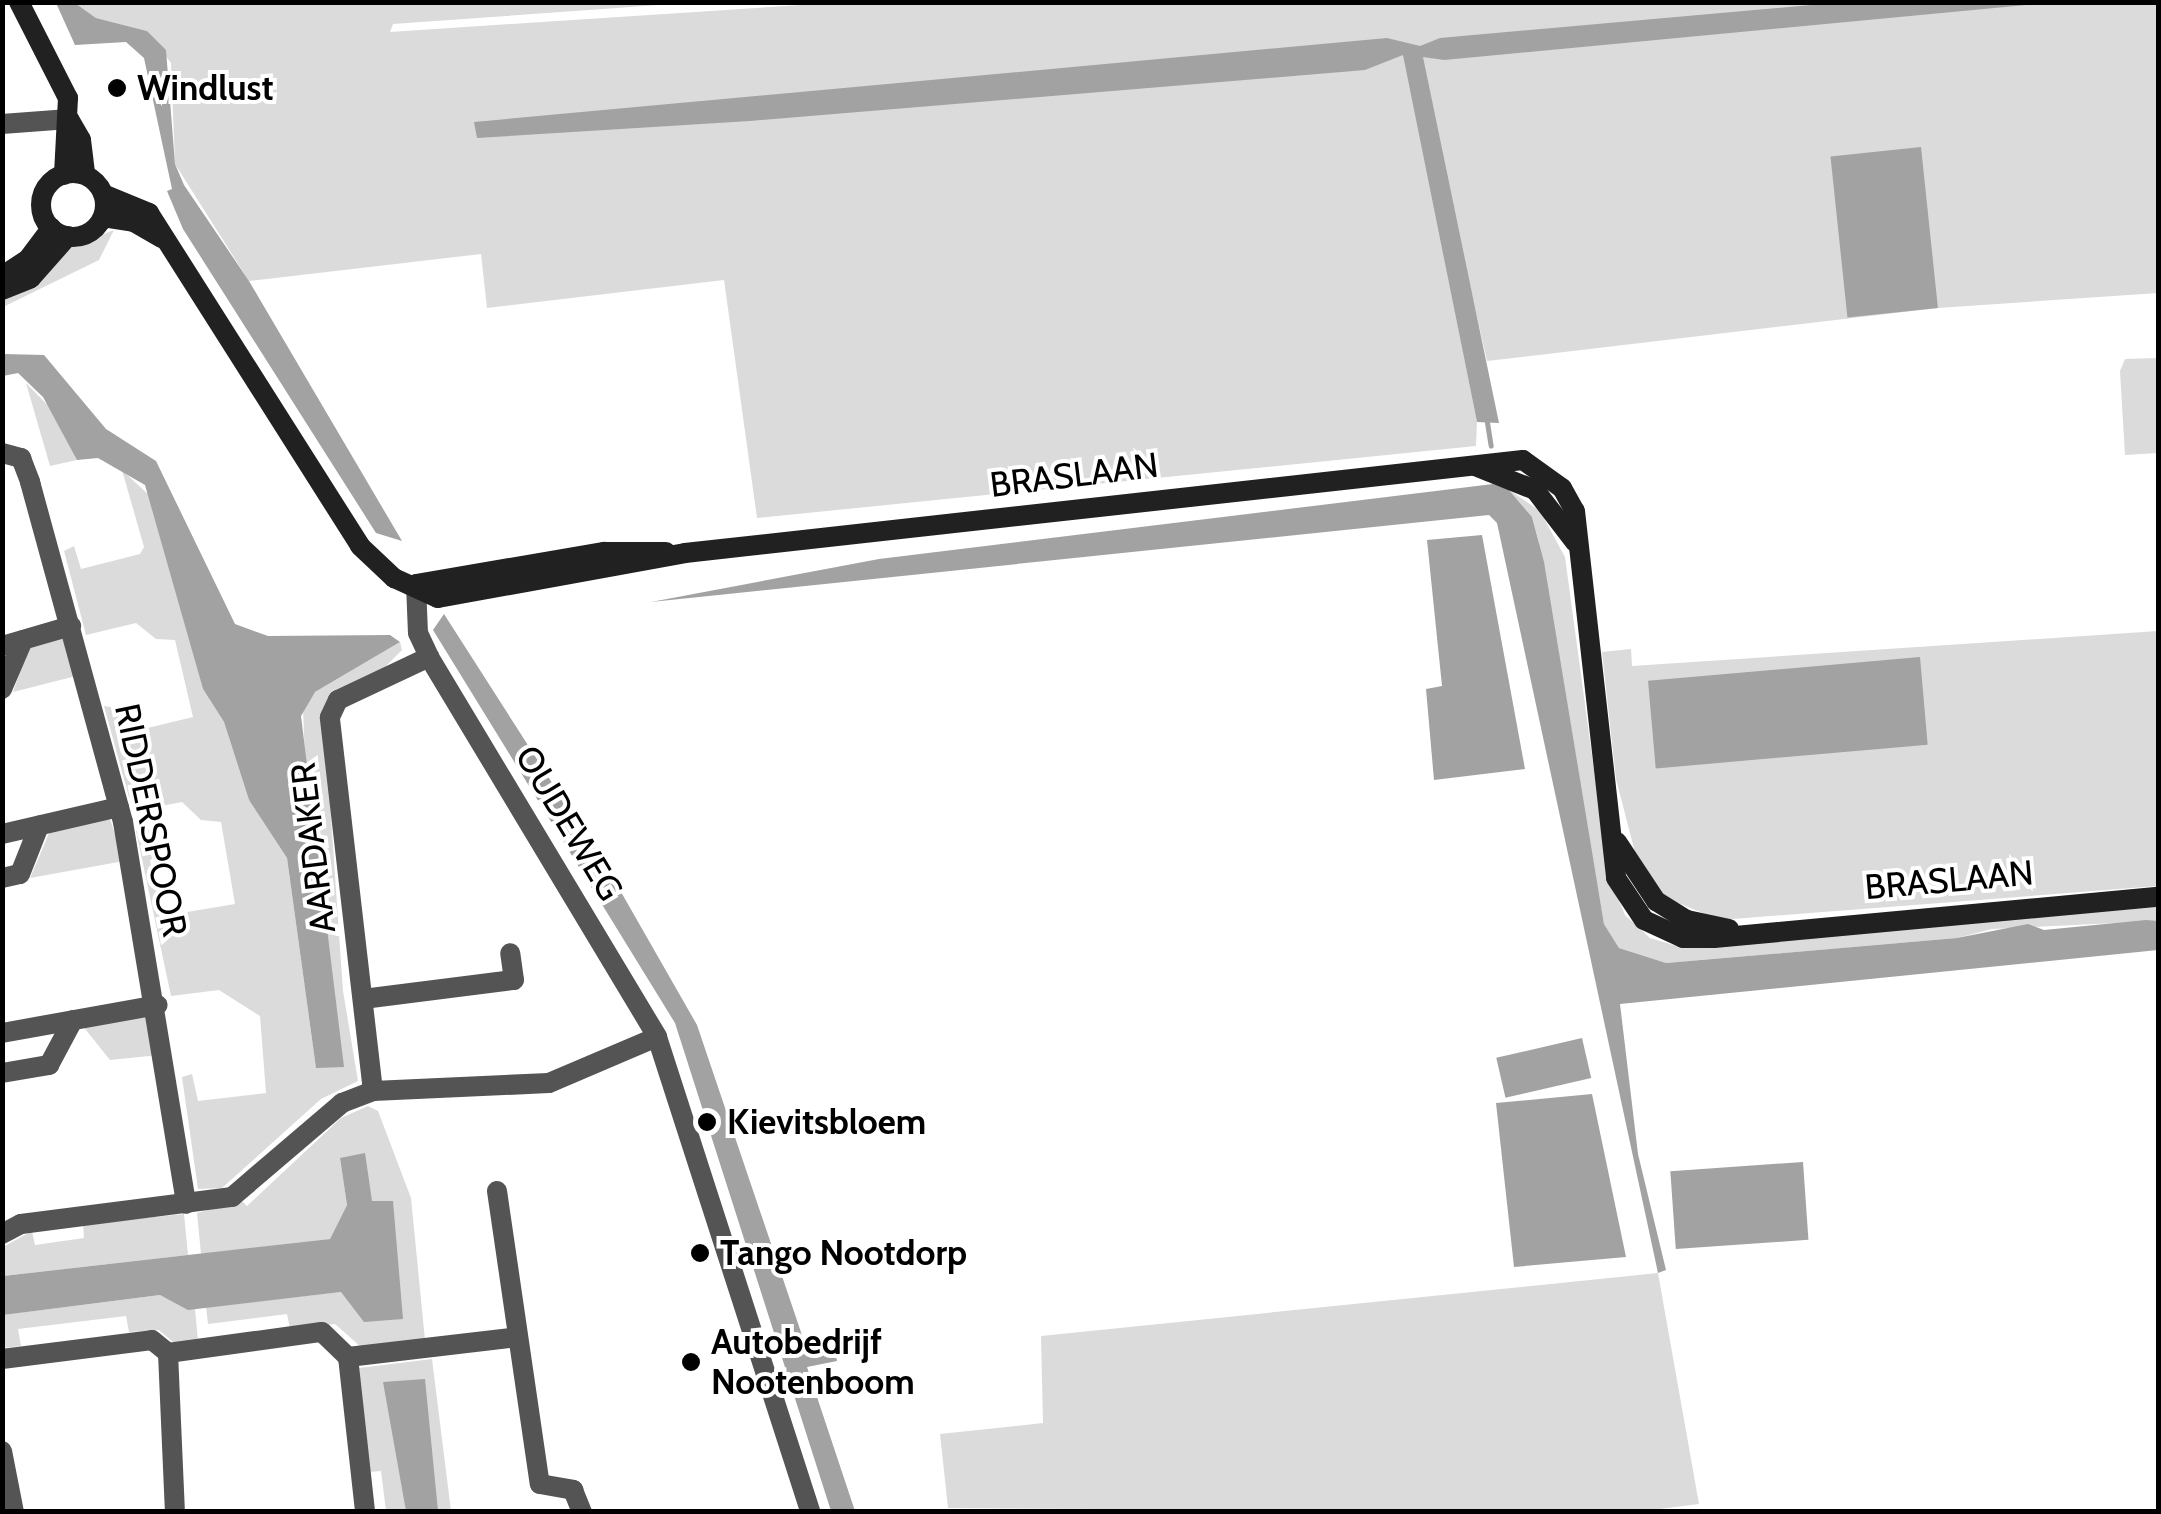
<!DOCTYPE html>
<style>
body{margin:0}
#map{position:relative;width:2161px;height:1514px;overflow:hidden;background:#fff;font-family:Cabin,sans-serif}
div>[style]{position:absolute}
.green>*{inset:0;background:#dbdbdb}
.water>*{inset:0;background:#a2a2a2;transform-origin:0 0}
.stream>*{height:5px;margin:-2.5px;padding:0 2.5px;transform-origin:2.5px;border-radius:2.5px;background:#a2a2a2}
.minor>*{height:20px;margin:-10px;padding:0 10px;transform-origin:10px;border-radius:10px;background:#545454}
.tertiary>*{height:20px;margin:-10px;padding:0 10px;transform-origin:10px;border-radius:10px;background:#545454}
.secondary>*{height:20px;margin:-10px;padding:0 10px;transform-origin:10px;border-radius:10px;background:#212121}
.secondary>.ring{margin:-10px;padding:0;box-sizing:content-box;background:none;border:20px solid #212121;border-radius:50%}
.dots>*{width:28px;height:28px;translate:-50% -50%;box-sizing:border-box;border:5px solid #fff;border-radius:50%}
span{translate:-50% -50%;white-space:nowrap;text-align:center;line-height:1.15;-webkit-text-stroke:8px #fff;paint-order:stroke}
.poi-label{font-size:35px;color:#000;font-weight:700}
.left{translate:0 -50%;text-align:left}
.street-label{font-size:35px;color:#000}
.frame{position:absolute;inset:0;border:5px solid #000;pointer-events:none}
</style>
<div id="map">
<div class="green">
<i style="clip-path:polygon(847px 2px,2158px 3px,2158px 293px,1938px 308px,1487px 361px,1449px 191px,1404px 55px,1477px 422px,1476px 446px,757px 518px,724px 280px,487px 308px,481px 254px,249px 281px,175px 164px,171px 63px,147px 31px,96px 18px,75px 3px,687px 3px,393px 24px,390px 32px)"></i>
<i style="clip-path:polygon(114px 230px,99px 260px,3px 307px,3px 296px,71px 247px)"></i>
<i style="clip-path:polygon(2158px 358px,2158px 453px,2125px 455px,2120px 371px,2125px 359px)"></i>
<i style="clip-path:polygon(26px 383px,57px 415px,77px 460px,50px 466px)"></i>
<i style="clip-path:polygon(122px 470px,151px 497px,203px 689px,224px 722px,249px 800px,287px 858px,316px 1068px,303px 707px,315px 692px,400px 642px,402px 650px,380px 672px,327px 699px,324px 716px,343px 991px,358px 1081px,321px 1099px,222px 1188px,198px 1189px,182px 1077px,192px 1074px,198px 1101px,266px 1093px,260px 1016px,219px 990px,171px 996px,136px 831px,152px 828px,156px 857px,150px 860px,163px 916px,235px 904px,221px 822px,201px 820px,182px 802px,145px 809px,142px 795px,129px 797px,104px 706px,117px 708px,127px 733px,193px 717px,175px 640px,156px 639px,136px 623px,86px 635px,64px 551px,74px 546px,81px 569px,140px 554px,144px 547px)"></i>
<i style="clip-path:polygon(1508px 489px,1540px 511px,1565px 557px,1608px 874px,1625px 915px,1650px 938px,1680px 947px,2158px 907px,2158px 921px,1992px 929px,1957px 938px,1666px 963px,1619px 948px,1604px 924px,1538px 539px,1532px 517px)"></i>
<i style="clip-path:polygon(2158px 631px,2158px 886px,1720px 920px,1661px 896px,1638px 864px,1616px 779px,1602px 652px,1631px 649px,1632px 666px)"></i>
<i style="clip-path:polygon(53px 637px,65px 639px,80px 675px,13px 692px,30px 644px)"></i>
<i style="clip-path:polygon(110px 819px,124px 861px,30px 878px,50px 831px)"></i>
<i style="clip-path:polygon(149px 1016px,159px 1055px,110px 1060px,82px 1025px)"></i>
<i style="clip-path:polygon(368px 1106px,378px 1111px,411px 1198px,425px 1340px,361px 1347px,335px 1324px,290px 1329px,287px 1314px,208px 1324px,206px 1307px,341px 1292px,392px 1201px,372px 1201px,340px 1158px,347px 1205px,330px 1239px,201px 1254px,197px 1213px,242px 1201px,247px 1206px,341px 1118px)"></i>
<i style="clip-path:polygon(184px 1214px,188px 1255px,3px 1276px,3px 1247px,32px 1231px,35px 1245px,84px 1238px,83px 1224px)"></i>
<i style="clip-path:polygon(1658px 1273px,1699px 1504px,1636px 1512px,948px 1508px,940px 1434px,1043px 1423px,1041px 1336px)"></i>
<i style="clip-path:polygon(160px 1295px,195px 1309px,198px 1341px,174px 1343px,159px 1330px,129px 1332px,126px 1316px,18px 1329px,21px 1346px,3px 1348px,2px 1315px)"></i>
<i style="clip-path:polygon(432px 1359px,451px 1511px,386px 1511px,381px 1471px,369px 1472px,359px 1368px)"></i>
</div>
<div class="water">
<i style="clip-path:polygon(56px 3px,75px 3px,96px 18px,147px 31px,166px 50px,175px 164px,184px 185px,249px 281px,402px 541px,376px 533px,183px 229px,167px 191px,172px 189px,144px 58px,126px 42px,75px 45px)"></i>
<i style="clip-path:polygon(1833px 3px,2047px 3px,1444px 60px,1423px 57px,1499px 423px,1477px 422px,1403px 55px,1365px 70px,750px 121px,477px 138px,474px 122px,1387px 38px,1420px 46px,1440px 38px)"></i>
<i style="left:1921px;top:147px;width:162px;height:91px;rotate:84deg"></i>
<i style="clip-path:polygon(3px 354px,44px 355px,106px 429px,156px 461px,235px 624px,268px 636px,390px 635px,400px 642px,315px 692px,301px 716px,344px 1067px,316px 1068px,287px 858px,249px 800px,224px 722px,203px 689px,145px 485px,98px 458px,77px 460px,43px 397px,18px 373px,3px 376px)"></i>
<i style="clip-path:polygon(1493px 484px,1508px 489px,1532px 517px,1544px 562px,1604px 924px,1619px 948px,1666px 963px,1957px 938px,2028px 924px,2044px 930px,2146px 920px,2158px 921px,2158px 950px,1620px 1004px,1638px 1154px,1666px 1270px,1658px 1273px,1497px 523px,1489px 515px,651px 602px,879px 559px)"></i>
<i style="clip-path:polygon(1482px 535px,1525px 769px,1434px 780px,1426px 689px,1442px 686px,1427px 540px)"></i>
<i style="clip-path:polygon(444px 614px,613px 878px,697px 1025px,805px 1344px,833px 1341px,837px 1361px,807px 1367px,855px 1511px,831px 1511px,675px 1023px,433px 630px)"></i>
<i style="left:1920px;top:657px;width:88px;height:273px;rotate:85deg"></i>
<i style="left:1582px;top:1038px;width:41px;height:88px;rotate:77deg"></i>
<i style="clip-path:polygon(1592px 1094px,1626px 1257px,1514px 1267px,1496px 1103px)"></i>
<i style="clip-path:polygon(365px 1153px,372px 1201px,393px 1201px,403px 1319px,364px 1322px,341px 1292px,188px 1310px,160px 1295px,3px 1315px,3px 1276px,330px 1239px,347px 1205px,340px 1158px)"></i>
<i style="left:1803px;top:1162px;width:78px;height:133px;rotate:86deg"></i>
<i style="clip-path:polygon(425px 1379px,438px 1511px,406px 1511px,383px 1382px)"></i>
</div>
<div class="stream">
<i style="left:1486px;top:416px;width:30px;rotate:81deg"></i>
</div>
<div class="minor">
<i style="left:2px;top:124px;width:67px;rotate:-4.3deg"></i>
<i style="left:2px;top:453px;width:20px;rotate:15deg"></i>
<i style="left:21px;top:458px;width:26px;rotate:69deg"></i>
<i style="left:30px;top:482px;width:352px;rotate:74.7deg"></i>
<i style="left:123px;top:822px;width:387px;rotate:80.6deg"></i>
<i style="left:2px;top:646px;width:72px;rotate:-16.2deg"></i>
<i style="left:2px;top:689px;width:53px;rotate:-66.8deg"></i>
<i style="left:2px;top:834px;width:120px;rotate:-13deg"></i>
<i style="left:2px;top:878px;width:18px;rotate:-13deg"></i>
<i style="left:20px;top:874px;width:52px;rotate:-68.4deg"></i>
<i style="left:363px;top:999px;width:152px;rotate:-7.2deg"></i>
<i style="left:514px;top:980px;width:27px;rotate:-98deg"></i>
<i style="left:2px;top:1033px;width:158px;rotate:-10.2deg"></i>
<i style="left:2px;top:1073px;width:48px;rotate:-9.7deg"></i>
<i style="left:49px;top:1065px;width:51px;rotate:-61.9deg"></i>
<i style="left:373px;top:1091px;width:376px;rotate:-96.6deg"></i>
<i style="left:330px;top:717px;width:19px;rotate:-65deg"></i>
<i style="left:338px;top:700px;width:101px;rotate:-25.3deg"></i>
<i style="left:497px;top:1191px;width:296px;rotate:81.7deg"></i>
<i style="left:540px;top:1484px;width:34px;rotate:10deg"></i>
<i style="left:573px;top:1490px;width:24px;rotate:68deg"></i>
<i style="left:2px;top:1234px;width:21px;rotate:-28deg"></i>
<i style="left:21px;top:1224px;width:213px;rotate:-7.3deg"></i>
<i style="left:232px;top:1197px;width:145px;rotate:-40.5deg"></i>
<i style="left:342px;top:1103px;width:33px;rotate:-21deg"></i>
<i style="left:373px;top:1091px;width:176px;rotate:-2.6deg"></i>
<i style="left:549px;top:1083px;width:117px;rotate:-23.1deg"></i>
<i style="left:168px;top:1353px;width:159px;rotate:87.5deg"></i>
<i style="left:348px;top:1357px;width:156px;rotate:83.7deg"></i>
<i style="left:2px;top:1359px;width:151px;rotate:-7.2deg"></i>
<i style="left:152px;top:1340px;width:21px;rotate:39deg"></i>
<i style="left:168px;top:1353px;width:155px;rotate:-7.8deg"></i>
<i style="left:322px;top:1332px;width:36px;rotate:44deg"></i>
<i style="left:348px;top:1357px;width:171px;rotate:-6.7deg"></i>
<i style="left:2px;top:1451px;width:62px;rotate:78.9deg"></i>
</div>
<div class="tertiary">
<i style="left:416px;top:584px;width:49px;rotate:87.7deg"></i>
<i style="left:418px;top:633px;width:26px;rotate:65deg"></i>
<i style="left:429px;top:657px;width:443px;rotate:59deg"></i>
<i style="left:657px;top:1037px;width:499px;rotate:72.1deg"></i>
</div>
<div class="secondary">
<i style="left:19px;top:2px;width:108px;rotate:63deg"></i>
<i style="left:68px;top:98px;width:77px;rotate:93deg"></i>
<i style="left:69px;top:119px;width:24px;rotate:60deg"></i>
<i style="left:81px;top:140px;width:35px;rotate:83deg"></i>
<i class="ring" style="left:41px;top:173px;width:44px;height:44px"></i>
<i style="left:103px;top:194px;width:50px;rotate:22.4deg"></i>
<i style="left:149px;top:213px;width:394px;rotate:57.6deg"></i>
<i style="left:360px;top:546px;width:47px;rotate:43.3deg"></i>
<i style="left:394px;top:578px;width:48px;rotate:24.4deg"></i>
<i style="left:438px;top:598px;width:251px;rotate:-10.3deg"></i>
<i style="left:685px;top:553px;width:843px;rotate:-6.33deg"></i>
<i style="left:1523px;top:460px;width:48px;rotate:35.7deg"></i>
<i style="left:1562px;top:488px;width:26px;rotate:61deg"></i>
<i style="left:1575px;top:511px;width:369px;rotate:83.6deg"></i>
<i style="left:1616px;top:878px;width:50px;rotate:56.3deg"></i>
<i style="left:1644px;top:920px;width:43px;rotate:24.8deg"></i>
<i style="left:1683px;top:938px;width:31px"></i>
<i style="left:1714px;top:938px;width:446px;rotate:-5.3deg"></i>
<i style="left:103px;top:217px;width:31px;rotate:9deg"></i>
<i style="left:134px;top:222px;width:32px;rotate:30deg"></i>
<i style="left:2px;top:276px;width:31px;rotate:-33deg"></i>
<i style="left:28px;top:259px;width:39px;rotate:-53deg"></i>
<i style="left:2px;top:290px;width:31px;rotate:-22deg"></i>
<i style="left:31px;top:278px;width:56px;rotate:-48.6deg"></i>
<i style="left:1475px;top:466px;width:65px;rotate:21.8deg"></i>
<i style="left:1535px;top:490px;width:66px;rotate:52.4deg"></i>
<i style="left:416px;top:584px;width:191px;rotate:-9.7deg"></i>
<i style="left:604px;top:552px;width:62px"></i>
<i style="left:1617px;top:842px;width:71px;rotate:56.5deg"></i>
<i style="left:1656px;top:901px;width:36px;rotate:32deg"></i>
<i style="left:1687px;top:920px;width:43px;rotate:12.1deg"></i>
</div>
<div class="dots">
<i style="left:117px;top:88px;background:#000"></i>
<i style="left:707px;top:1122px;background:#000"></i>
<i style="left:700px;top:1253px;background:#000"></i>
<i style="left:691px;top:1362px;background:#000"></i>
</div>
<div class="poi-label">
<span class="left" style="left:137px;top:88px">Windlust</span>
<span class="left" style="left:727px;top:1122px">Kievitsbloem</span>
<span class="left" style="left:720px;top:1253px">Tango Nootdorp</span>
<span class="left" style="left:711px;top:1362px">Autobedrijf<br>Nootenboom</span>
</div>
<div class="street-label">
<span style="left:1074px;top:475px;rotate:-7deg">BRASLAAN</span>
<span style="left:151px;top:820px;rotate:78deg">RIDDERSPOOR</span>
<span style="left:569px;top:823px;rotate:59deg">OUDEWEG</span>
<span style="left:313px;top:848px;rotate:-97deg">AARDAKER</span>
<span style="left:1949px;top:880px;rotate:-5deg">BRASLAAN</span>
</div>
<div class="frame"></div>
</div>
